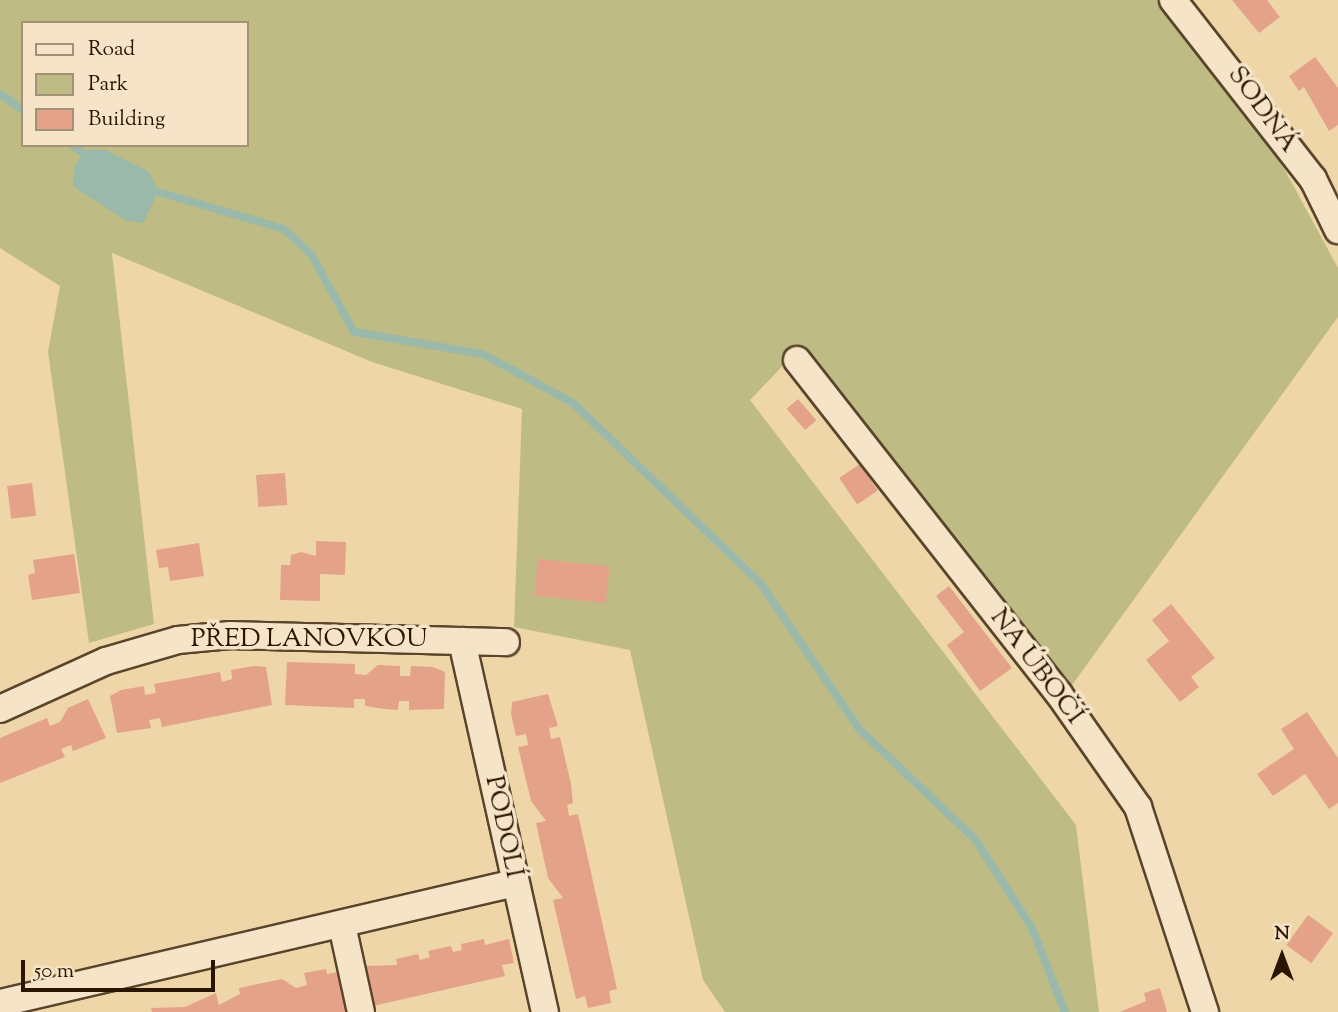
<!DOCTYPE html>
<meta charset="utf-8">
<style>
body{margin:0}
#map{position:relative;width:1338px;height:1012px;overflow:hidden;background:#efd6a9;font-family:"Sorts Mill Goudy",serif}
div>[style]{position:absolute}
.green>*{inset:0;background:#bebc84}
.water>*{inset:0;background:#9ab9ab}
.stream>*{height:8px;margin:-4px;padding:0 4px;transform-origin:4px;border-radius:4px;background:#9ab9ab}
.building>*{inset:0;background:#e4a288;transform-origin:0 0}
.roads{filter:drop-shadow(2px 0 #5a452b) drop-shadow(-2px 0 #5a452b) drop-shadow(0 2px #5a452b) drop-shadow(0 -2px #5a452b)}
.minor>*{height:26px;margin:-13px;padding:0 13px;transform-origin:13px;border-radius:13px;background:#f5e4c7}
span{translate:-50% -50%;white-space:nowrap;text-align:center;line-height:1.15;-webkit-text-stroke:7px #f5e4c7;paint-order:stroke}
.street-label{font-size:26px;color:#291501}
.legend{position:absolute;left:21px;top:21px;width:228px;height:126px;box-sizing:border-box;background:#f5e4c7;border:2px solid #a39178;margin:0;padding:9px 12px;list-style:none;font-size:21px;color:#291501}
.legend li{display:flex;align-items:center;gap:14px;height:35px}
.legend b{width:35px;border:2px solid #a39178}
.north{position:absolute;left:1247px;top:921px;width:70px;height:70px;-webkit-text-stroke:5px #f5e4c7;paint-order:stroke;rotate:0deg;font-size:19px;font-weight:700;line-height:28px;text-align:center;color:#291501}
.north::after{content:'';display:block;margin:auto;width:24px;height:32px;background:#291501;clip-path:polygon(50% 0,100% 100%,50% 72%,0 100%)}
.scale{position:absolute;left:21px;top:960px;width:194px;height:32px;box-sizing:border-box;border:4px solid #291501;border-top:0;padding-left:9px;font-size:21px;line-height:24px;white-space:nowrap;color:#291501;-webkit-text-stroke:5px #f5e4c7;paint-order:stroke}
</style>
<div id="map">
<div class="green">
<i style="clip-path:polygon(evenodd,0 0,1157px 0,1274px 150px,1338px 268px,1338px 317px,1067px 692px,796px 352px,750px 400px,1076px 825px,1099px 1012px,725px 1012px,703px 980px,630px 650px,514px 627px,522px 409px,372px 362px,112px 253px,154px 624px,89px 643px,48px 352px,60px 286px,0 248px,0 0,23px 23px,247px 23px,247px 145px,23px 145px,23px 23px)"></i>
</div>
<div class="water">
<i style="clip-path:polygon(85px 150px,105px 150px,149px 172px,158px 192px,143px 223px,125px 220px,73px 186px,75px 165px)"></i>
</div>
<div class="stream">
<i style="left:0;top:94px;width:28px;rotate:35deg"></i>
<i style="left:72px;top:145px;width:24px;rotate:36deg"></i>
<i style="left:148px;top:189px;width:142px;rotate:16.4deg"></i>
<i style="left:284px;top:229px;width:37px;rotate:43deg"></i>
<i style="left:311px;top:254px;width:89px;rotate:61.1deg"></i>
<i style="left:354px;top:332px;width:131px;rotate:9.7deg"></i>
<i style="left:483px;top:354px;width:102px;rotate:28.6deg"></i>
<i style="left:573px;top:403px;width:261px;rotate:43.9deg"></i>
<i style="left:761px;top:584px;width:176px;rotate:55.9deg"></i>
<i style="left:860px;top:730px;width:158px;rotate:43.5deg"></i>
<i style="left:975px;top:839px;width:106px;rotate:57.4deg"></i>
<i style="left:1032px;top:928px;width:90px;rotate:68.6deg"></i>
</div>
<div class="building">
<i style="clip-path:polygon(1232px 0,1267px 0,1280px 17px,1259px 33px)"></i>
<i style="clip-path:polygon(1315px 57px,1338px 88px,1338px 125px,1329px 131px,1304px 87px,1299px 91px,1289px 76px)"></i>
<i style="left:798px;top:399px;width:28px;height:15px;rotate:49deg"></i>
<i style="left:860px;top:464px;width:32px;height:25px;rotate:56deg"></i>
<i style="left:285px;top:473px;width:32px;height:29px;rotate:86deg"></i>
<i style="left:32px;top:483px;width:33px;height:25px;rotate:83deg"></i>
<i style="clip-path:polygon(316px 541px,346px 542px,345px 575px,320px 574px,320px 601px,280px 600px,281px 565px,290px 565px,291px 555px,301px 552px,316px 556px)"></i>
<i style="clip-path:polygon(199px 543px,204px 576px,170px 581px,168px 567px,159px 568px,156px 550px)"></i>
<i style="clip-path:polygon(74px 554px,80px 593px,32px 600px,28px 575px,35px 573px,33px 560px)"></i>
<i style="left:538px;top:559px;width:72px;height:37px;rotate:6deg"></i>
<i style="clip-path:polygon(949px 586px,1012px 668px,980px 691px,947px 645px,964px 632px,936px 596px)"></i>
<i style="clip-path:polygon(1171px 604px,1215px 658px,1191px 677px,1199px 687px,1180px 702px,1146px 660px,1169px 641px,1152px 620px)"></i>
<i style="clip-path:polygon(287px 662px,355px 664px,355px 674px,366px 675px,378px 665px,400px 666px,400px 676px,410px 676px,411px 666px,433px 667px,445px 672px,444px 709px,409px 710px,409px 701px,399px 701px,398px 710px,384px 709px,365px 706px,365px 699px,354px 699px,354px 708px,285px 705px)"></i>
<i style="clip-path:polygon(253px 666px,266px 667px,272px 705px,162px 727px,160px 718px,149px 720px,151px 728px,117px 733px,110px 696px,121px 690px,144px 686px,145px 695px,156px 693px,154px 684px,220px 672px,222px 682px,232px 679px,231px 670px)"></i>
<i style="clip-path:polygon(548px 694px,558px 726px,549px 728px,551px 739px,560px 737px,571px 784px,573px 803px,567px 805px,569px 816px,578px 814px,617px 989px,609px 991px,611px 1003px,588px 1008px,585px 996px,576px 999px,553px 900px,563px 898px,548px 878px,536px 823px,546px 821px,531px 801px,518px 747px,528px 745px,526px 734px,516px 736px,511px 714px,512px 702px)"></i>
<i style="clip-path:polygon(88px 699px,106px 738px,73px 751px,71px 745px,61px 749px,65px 757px,0 783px,0 738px,47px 718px,50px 726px,60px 722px,68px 708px)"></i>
<i style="clip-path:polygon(1307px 712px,1338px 758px,1338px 803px,1329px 809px,1305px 774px,1273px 796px,1257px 774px,1294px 749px,1281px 729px)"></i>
<i style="left:1308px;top:915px;width:31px;height:37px;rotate:36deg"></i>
<i style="clip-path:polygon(484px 939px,485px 945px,509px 939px,514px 963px,502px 965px,505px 976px,373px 1006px,364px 966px,397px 965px,396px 959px,418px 954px,420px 960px,430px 957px,428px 951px,451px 946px,453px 952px,462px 950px,461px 944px)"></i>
<i style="clip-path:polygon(326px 969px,327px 974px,338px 972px,347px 1012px,152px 1012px,151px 1008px,185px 1007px,216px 993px,219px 1005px,240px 994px,239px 988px,282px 979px,296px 988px,307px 985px,304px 973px)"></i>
<i style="clip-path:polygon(1160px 988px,1167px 1012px,1120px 1012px,1146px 1001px,1144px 993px)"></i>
</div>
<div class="roads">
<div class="minor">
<i style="left:1173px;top:0;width:227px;rotate:52deg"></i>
<i style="left:1313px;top:179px;width:57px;rotate:63.9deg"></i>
<i style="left:797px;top:360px;width:424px;rotate:51.9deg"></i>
<i style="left:1059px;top:694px;width:138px;rotate:55deg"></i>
<i style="left:1138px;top:807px;width:216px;rotate:71.9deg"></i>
<i style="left:462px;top:641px;width:380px;rotate:77.4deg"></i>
<i style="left:0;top:709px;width:116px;rotate:-24.4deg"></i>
<i style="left:106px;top:661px;width:75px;rotate:-16.3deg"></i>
<i style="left:178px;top:640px;width:53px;rotate:-5.4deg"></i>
<i style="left:231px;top:635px;width:275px;rotate:1.5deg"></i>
<i style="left:342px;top:925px;width:89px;rotate:77.7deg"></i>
<i style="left:1px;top:1003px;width:528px;rotate:-13.14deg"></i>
</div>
</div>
<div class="street-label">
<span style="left:1262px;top:110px;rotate:54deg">SODNÁ</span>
<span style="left:309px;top:640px">PŘED LANOVKOU</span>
<span style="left:1036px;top:667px;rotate:53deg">NA ÚBOČÍ</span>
<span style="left:503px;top:827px;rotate:78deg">PODOLÍ</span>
</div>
<ul class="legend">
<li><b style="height:9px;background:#f5e4c7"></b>Road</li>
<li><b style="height:19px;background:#bebc84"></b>Park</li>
<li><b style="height:19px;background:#e4a288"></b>Building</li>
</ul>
<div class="north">N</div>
<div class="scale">50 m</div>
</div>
